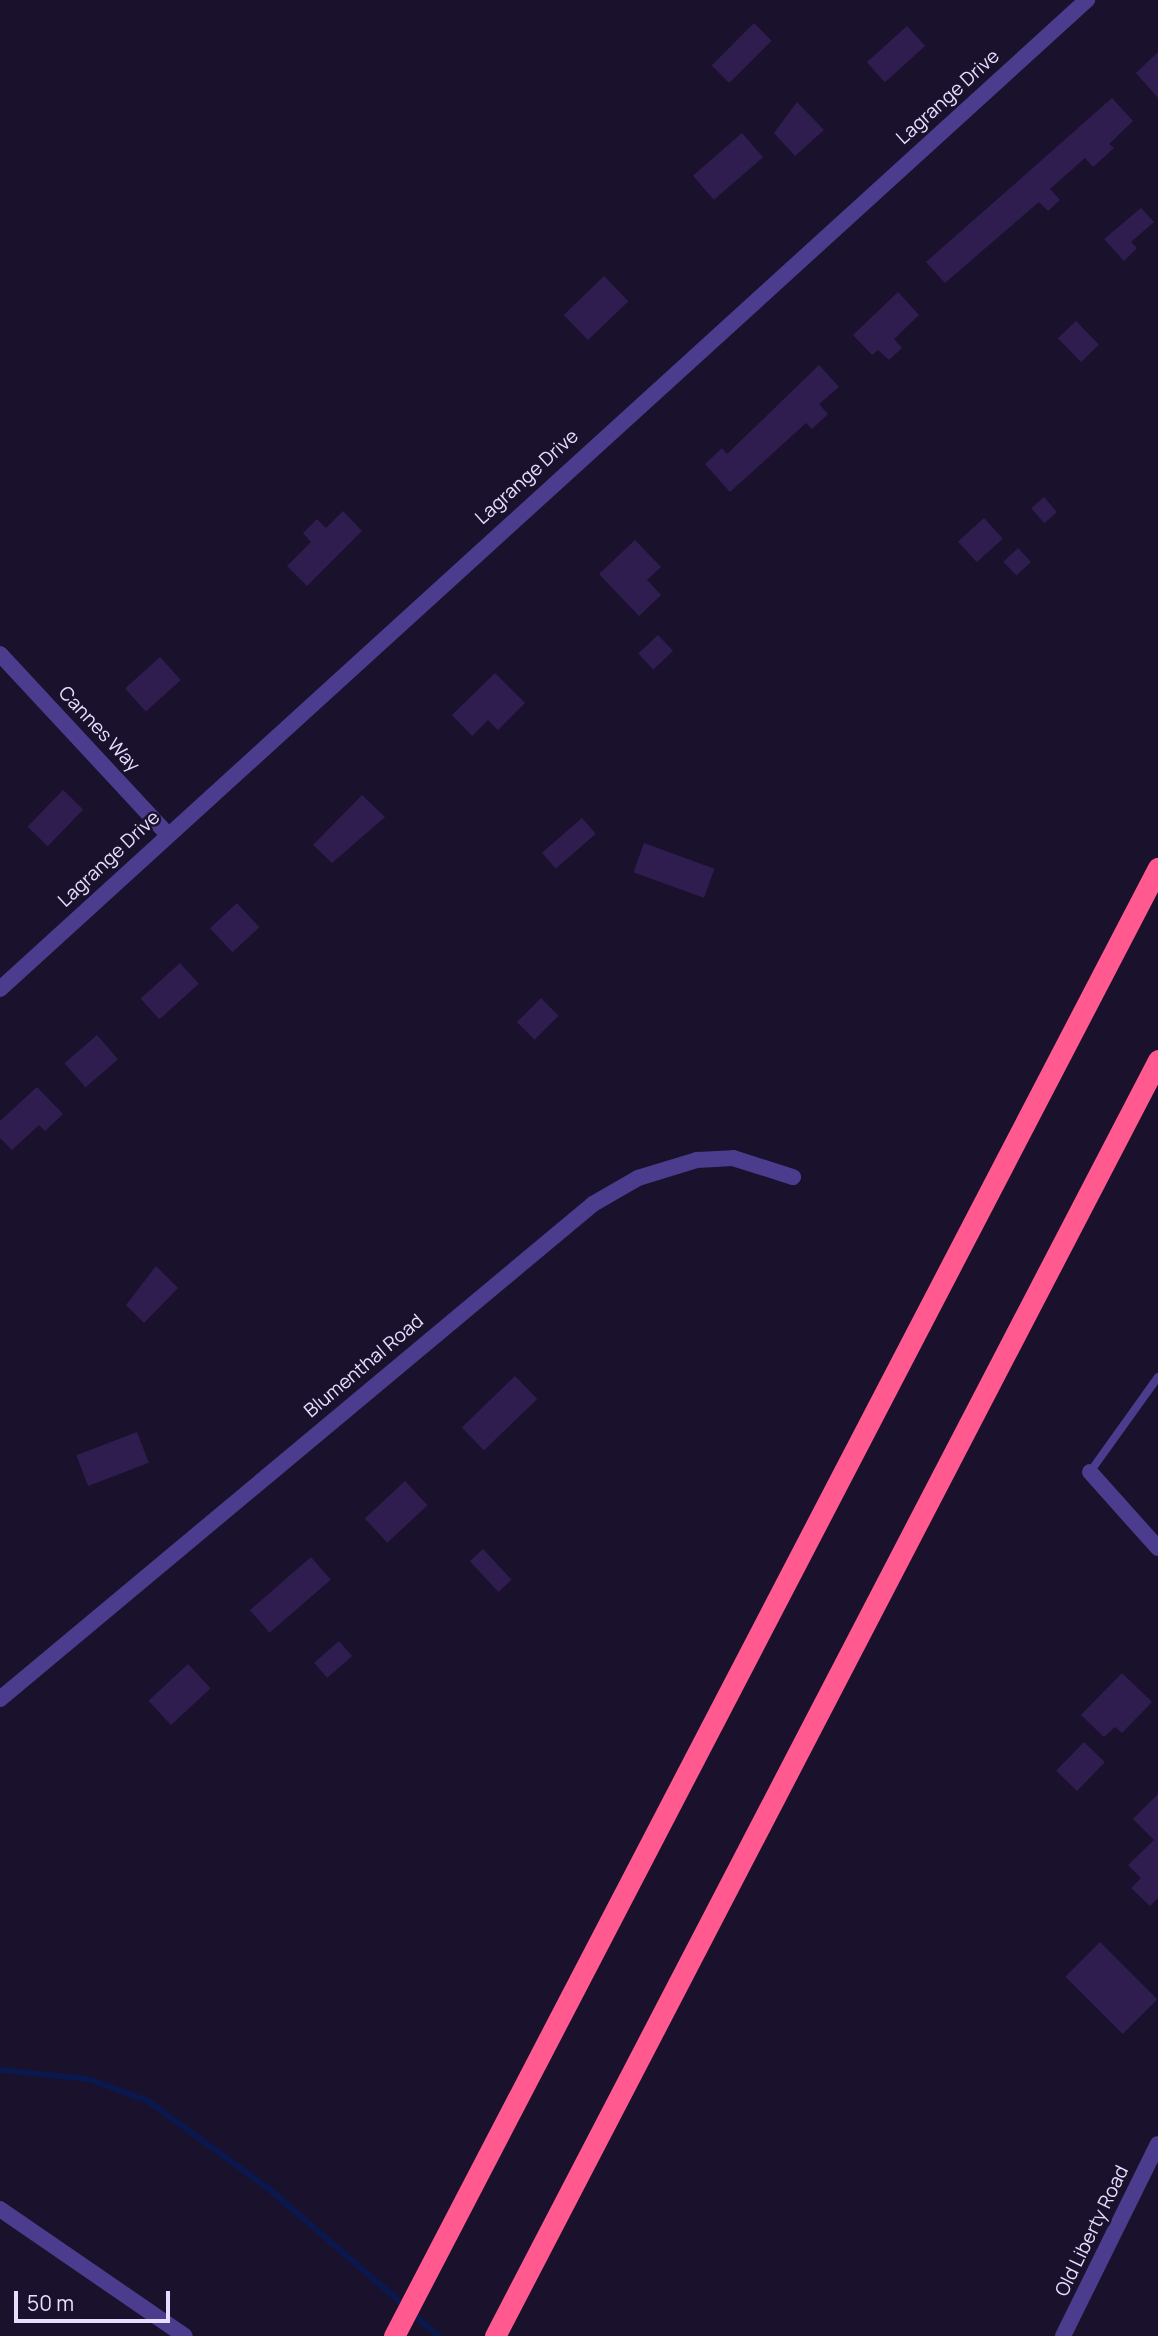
<!DOCTYPE html>
<style>
body{margin:0}
#map{position:relative;width:1158px;height:2336px;overflow:hidden;background:#1a112d;font-family:Manrope,sans-serif}
div>[style]{position:absolute}
.stream>*{height:6px;margin:-3px;padding:0 3px;transform-origin:3px;border-radius:3px;background:#0a184e}
.building>*{inset:0;background:#2f1d4f;transform-origin:0 0}
.service>*{height:8px;margin:-4px;padding:0 4px;transform-origin:4px;border-radius:4px;background:#4b3c8d}
.minor>*{height:16px;margin:-8px;padding:0 8px;transform-origin:8px;border-radius:8px;background:#4b3c8d}
.motorway>*{height:21px;margin:-10.5px;padding:0 10.5px;transform-origin:10.5px;border-radius:10.5px;background:#ff598f}
span{translate:-50% -50%;white-space:nowrap;text-align:center;line-height:1.15;-webkit-text-stroke:5px #1a112d;paint-order:stroke}
.street-label{font-size:19px;color:#e7deff}
.scale{position:absolute;left:14px;top:2291px;width:156px;height:32px;box-sizing:border-box;border:4px solid #e7deff;border-top:0;padding-left:9px;font-size:21px;line-height:24px;white-space:nowrap;color:#e7deff;-webkit-text-stroke:5px #1a112d;paint-order:stroke}
</style>
<div id="map">
<div class="stream">
<i style="left:0;top:2070px;width:89px;rotate:5.8deg"></i>
<i style="left:89px;top:2079px;width:63px;rotate:20.4deg"></i>
<i style="left:148px;top:2101px;width:150px;rotate:36deg"></i>
<i style="left:269px;top:2189px;width:178px;rotate:40.7deg"></i>
<i style="left:412px;top:2313px;width:35px;rotate:41deg"></i>
</div>
<div class="building">
<i style="left:754px;top:23px;width:25px;height:60px;rotate:45deg"></i>
<i style="left:907px;top:26px;width:27px;height:54px;rotate:48deg"></i>
<i style="clip-path:polygon(1158px 52px,1158px 98px,1136px 73px)"></i>
<i style="clip-path:polygon(1112px 98px,1133px 121px,1109px 144px,1114px 148px,1093px 167px,1085px 158px,1050px 189px,1060px 200px,1048px 211px,1039px 202px,945px 283px,926px 262px)"></i>
<i style="clip-path:polygon(797px 102px,824px 130px,795px 156px,774px 133px)"></i>
<i style="left:742px;top:133px;width:32px;height:65px;rotate:49deg"></i>
<i style="clip-path:polygon(1141px 208px,1154px 222px,1131px 242px,1137px 248px,1124px 261px,1104px 239px)"></i>
<i style="left:604px;top:276px;width:35px;height:56px;rotate:46deg"></i>
<i style="clip-path:polygon(898px 292px,919px 315px,894px 339px,902px 348px,889px 360px,878px 350px,872px 355px,853px 335px)"></i>
<i style="left:1076px;top:321px;width:33px;height:25px;rotate:46deg"></i>
<i style="clip-path:polygon(819px 365px,839px 387px,819px 404px,828px 414px,812px 429px,806px 423px,730px 492px,705px 464px,722px 448px,727px 454px)"></i>
<i style="left:1044px;top:497px;width:20px;height:17px;rotate:49deg"></i>
<i style="clip-path:polygon(343px 511px,362px 531px,307px 586px,287px 566px,311px 542px,303px 533px,317px 519px,326px 528px)"></i>
<i style="left:984px;top:518px;width:28px;height:35px;rotate:48deg"></i>
<i style="clip-path:polygon(635px 540px,661px 567px,647px 580px,661px 595px,639px 616px,599px 574px)"></i>
<i style="left:1018px;top:548px;width:19px;height:20px;rotate:47deg"></i>
<i style="left:658px;top:635px;width:22px;height:27px;rotate:47deg"></i>
<i style="left:160px;top:657px;width:31px;height:47px;rotate:48deg"></i>
<i style="clip-path:polygon(495px 673px,525px 703px,498px 730px,488px 720px,472px 736px,452px 715px)"></i>
<i style="left:63px;top:790px;width:28px;height:51px;rotate:44deg"></i>
<i style="clip-path:polygon(362px 795px,385px 817px,332px 863px,313px 845px)"></i>
<i style="left:582px;top:818px;width:21px;height:53px;rotate:49deg"></i>
<i style="left:644px;top:843px;width:75px;height:31px;rotate:20deg"></i>
<i style="left:237px;top:903px;width:33px;height:37px;rotate:47deg"></i>
<i style="left:180px;top:963px;width:28px;height:53px;rotate:48deg"></i>
<i style="left:541px;top:998px;width:25px;height:34px;rotate:45deg"></i>
<i style="left:97px;top:1035px;width:32px;height:43px;rotate:49deg"></i>
<i style="clip-path:polygon(37px 1087px,63px 1114px,45px 1131px,39px 1125px,12px 1150px,0 1138px,0 1121px)"></i>
<i style="clip-path:polygon(156px 1266px,178px 1288px,144px 1323px,126px 1305px)"></i>
<i style="left:515px;top:1376px;width:32px;height:74px;rotate:46deg"></i>
<i style="left:137px;top:1432px;width:33px;height:65px;rotate:69deg"></i>
<i style="left:405px;top:1481px;width:33px;height:55px;rotate:47deg"></i>
<i style="left:483px;top:1549px;width:42px;height:18px;rotate:47deg"></i>
<i style="left:311px;top:1557px;width:30px;height:81px;rotate:49deg"></i>
<i style="left:339px;top:1641px;width:20px;height:33px;rotate:49deg"></i>
<i style="left:188px;top:1664px;width:33px;height:54px;rotate:47deg"></i>
<i style="clip-path:polygon(1122px 1673px,1152px 1702px,1122px 1733px,1115px 1727px,1104px 1737px,1081px 1715px)"></i>
<i style="left:1084px;top:1742px;width:29px;height:40px;rotate:44deg"></i>
<i style="clip-path:polygon(1158px 1794px,1158px 1898px,1150px 1906px,1131px 1888px,1141px 1878px,1128px 1865px,1154px 1840px,1133px 1819px)"></i>
<i style="left:1100px;top:1942px;width:81px;height:49px;rotate:45deg"></i>
</div>
<div class="service">
<i style="left:1090px;top:1472px;width:117px;rotate:-54.4deg"></i>
</div>
<div class="minor">
<i style="left:0;top:654px;width:246px;rotate:47.1deg"></i>
<i style="left:0;top:989px;width:1470px;rotate:-42.3deg"></i>
<i style="left:1090px;top:1472px;width:102px;rotate:48.2deg"></i>
<i style="left:0;top:1699px;width:772px;rotate:-39.85deg"></i>
<i style="left:593px;top:1204px;width:52px;rotate:-30deg"></i>
<i style="left:638px;top:1178px;width:62px;rotate:-17deg"></i>
<i style="left:697px;top:1160px;width:36px;rotate:-3deg"></i>
<i style="left:733px;top:1158px;width:63px;rotate:17.6deg"></i>
<i style="left:0;top:2209px;width:224px;rotate:34.5deg"></i>
<i style="left:1063px;top:2336px;width:214px;rotate:-63.7deg"></i>
</div>
<div class="motorway">
<i style="left:394px;top:2336px;width:1655px;rotate:-62.51deg"></i>
<i style="left:495px;top:2336px;width:1438px;rotate:-62.54deg"></i>
</div>
<div class="street-label">
<span style="left:948px;top:97px;rotate:-42deg">Lagrange Drive</span>
<span style="left:527px;top:477px;rotate:-42deg">Lagrange Drive</span>
<span style="left:99px;top:729px;rotate:47deg">Cannes Way</span>
<span style="left:109px;top:859px;rotate:-43deg">Lagrange Drive</span>
<span style="left:364px;top:1366px;rotate:-40deg">Blumenthal Road</span>
<span style="left:1092px;top:2231px;rotate:-64deg">Old Liberty Road</span>
</div>
<div class="scale">50 m</div>
</div>
